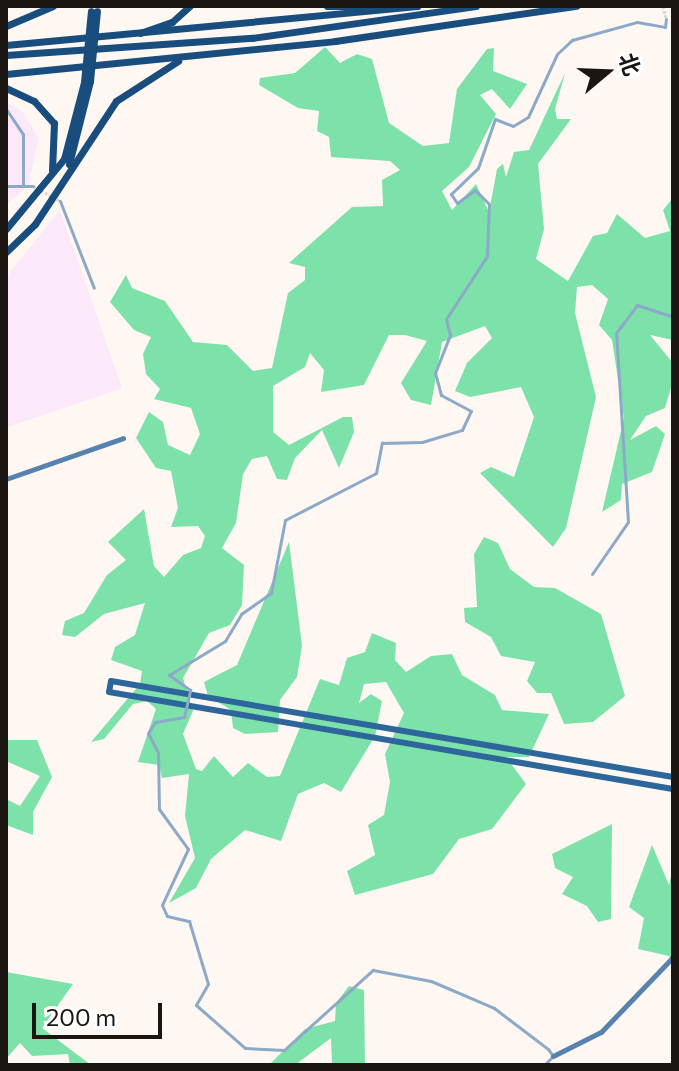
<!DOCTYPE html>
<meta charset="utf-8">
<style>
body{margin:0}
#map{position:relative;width:679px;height:1071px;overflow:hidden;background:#fef7f2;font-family:Commissioner,"Noto Sans SC",sans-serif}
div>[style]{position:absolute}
.commercial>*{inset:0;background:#fbe8f9}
.forest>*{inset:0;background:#7de1aa}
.street-tunnel>*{height:3px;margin-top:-1.5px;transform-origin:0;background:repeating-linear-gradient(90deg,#dcd5d0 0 3px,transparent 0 4.5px)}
.street>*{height:3px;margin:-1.5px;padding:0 1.5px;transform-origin:1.5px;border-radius:1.5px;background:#8ca9c8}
.secondary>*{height:5px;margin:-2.5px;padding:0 2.5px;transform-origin:2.5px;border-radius:2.5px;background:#5782af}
.primary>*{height:6px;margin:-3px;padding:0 3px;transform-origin:3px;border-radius:3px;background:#2d669b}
.highway>*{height:7px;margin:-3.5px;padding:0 3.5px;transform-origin:3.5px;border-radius:3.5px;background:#184d7e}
.street-bridge>*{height:3px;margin:-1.5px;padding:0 1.5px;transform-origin:1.5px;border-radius:1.5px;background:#8ca9c8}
.highway-bridge>*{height:7px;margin:-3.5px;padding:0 3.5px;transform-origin:3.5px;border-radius:3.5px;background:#184d7e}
span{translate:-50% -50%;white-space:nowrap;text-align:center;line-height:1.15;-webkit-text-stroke:6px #fff;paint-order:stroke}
.frame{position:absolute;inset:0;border:8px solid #1c1612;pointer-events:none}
.north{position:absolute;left:567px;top:32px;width:80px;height:80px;-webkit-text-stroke:6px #fff;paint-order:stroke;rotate:71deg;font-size:22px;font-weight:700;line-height:32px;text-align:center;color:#1c1612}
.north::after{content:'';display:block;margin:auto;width:28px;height:36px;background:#1c1612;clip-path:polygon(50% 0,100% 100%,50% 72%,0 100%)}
.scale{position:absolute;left:32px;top:1003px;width:130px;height:36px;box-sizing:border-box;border:4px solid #1c1612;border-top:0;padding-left:10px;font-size:24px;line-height:28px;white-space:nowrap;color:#1c1612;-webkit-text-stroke:6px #fff;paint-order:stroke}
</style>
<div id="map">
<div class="commercial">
<i style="clip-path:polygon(6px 102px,23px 112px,39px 138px,28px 186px,6px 205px)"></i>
<i style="clip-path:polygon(60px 210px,122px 388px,6px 428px,6px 277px)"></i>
</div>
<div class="forest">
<i style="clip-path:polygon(325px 47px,340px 63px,357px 54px,372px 59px,389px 123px,423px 146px,449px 143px,457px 89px,487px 49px,494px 48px,493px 71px,527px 84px,510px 109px,492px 89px,480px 95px,496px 114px,469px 167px,442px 191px,452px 210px,476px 184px,489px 212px,497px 169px,503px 164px,506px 177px,514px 152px,529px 150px,565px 73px,555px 109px,557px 119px,571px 119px,538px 164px,544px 229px,536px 259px,568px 281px,593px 236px,607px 233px,617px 214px,645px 238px,670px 231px,663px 210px,673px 198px,673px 340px,650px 335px,673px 363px,673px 381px,665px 408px,646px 416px,630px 440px,656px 426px,665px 434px,652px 472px,622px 484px,621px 500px,602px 512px,624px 418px,612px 340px,599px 325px,608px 299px,592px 285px,577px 287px,575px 313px,596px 397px,566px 528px,553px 547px,480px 473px,491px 467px,514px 477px,534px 417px,521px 387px,470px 397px,455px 391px,467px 363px,492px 338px,485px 326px,442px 342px,431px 405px,411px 400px,401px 383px,427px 341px,405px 335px,389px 335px,364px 385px,321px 392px,324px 370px,310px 353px,305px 367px,273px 386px,273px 432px,289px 445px,343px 417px,352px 417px,354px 432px,339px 468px,322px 430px,295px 458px,287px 480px,277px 479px,267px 456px,252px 459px,243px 474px,236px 523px,222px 548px,244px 565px,242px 605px,230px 625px,209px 633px,183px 678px,193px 711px,183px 734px,196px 769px,202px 771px,214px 756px,233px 777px,248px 763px,267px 777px,280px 776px,320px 679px,339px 685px,347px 658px,365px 652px,372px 633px,396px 643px,395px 660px,406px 672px,431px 656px,452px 654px,462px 675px,495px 695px,502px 710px,549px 714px,529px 757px,506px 757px,526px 784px,492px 829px,459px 839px,433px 874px,355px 895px,347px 871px,375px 855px,368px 825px,384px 815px,390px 782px,385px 754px,404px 713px,386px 682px,364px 684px,359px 703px,371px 694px,382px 701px,375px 736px,341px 792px,324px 783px,298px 794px,281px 841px,245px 830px,211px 859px,196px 888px,169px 903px,195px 858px,185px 816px,189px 774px,162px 778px,159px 765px,138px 762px,156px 709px,147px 701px,133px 704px,104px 739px,91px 742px,140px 684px,142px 671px,111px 660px,115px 647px,135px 635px,145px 603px,104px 614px,75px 637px,62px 635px,65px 621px,84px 613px,107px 575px,126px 560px,108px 542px,144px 509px,154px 566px,164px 577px,183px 555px,201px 548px,205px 536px,198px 526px,171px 527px,178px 508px,171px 471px,156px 468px,136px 438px,149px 412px,163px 422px,168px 445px,190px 455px,200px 434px,191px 408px,154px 399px,160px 389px,146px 374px,143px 354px,151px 337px,134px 330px,110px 302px,126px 275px,132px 288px,165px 301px,193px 342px,227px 345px,253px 371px,272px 368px,288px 293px,305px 280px,305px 267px,289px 263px,352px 207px,383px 206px,382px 180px,400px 170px,390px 161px,331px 157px,329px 137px,317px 131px,319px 111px,298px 108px,259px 85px,260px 78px,295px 73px)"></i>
<i style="clip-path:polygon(484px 537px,498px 543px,510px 569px,534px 587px,555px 588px,601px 614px,625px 696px,593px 722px,564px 724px,551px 693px,537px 693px,527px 681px,535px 662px,501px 656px,491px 637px,465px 622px,464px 608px,477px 607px,474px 554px)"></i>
<i style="clip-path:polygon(289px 542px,302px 646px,297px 677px,280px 700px,278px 732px,245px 734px,233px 728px,231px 710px,208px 696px,204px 682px,237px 665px)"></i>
<i style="clip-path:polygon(7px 687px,8px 740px,37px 740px,52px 777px,33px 812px,33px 835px,6px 825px,6px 799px,20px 806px,40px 776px,6px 761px)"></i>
<i style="clip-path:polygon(612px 824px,611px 919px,598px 922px,587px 906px,562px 894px,573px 877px,555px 868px,552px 854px)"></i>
<i style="clip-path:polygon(652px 845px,669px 885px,673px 868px,673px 972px,669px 956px,638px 949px,644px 918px,629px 907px)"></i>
<i style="clip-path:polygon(6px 972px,73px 984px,42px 1028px,91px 1065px,70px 1065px,68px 1054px,32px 1056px,20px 1043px,6px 1059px)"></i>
<i style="clip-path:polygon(349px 986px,364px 990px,365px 1065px,332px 1065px,331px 1038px,295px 1065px,269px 1065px,305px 1029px,335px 1021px,336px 1003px)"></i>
</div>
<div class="street-tunnel">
<i style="left:663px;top:6px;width:12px;rotate:76deg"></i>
<i style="left:33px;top:186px;width:31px;rotate:29deg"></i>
</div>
<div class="street">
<i style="left:6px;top:109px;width:30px;rotate:56deg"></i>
<i style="left:23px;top:134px;width:52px;rotate:90deg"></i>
<i style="left:6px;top:186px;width:27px"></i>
<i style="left:60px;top:201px;width:93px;rotate:68.7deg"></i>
<i style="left:592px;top:574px;width:63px;rotate:-55.3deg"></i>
<i style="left:628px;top:522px;width:189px;rotate:-93.6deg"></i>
<i style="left:616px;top:333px;width:35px;rotate:-53deg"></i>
<i style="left:637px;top:305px;width:38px;rotate:18deg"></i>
<i style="left:190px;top:690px;width:26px;rotate:-144deg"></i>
<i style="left:169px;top:675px;width:66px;rotate:-31.3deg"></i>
<i style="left:225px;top:641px;width:31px;rotate:-59deg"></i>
<i style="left:241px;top:614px;width:37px;rotate:-35deg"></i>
<i style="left:271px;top:593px;width:74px;rotate:-79.1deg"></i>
<i style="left:285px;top:520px;width:102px;rotate:-27.3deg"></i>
<i style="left:376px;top:473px;width:31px;rotate:-79deg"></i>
<i style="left:382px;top:443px;width:40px;rotate:-1.4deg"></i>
<i style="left:422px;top:442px;width:42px;rotate:-16.7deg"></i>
<i style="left:462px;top:430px;width:21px;rotate:-65deg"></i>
<i style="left:471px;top:411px;width:34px;rotate:-152deg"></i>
<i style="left:441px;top:395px;width:23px;rotate:-105deg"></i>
<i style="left:435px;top:373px;width:41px;rotate:-68.5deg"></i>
<i style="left:450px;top:335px;width:16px;rotate:-104deg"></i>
<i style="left:446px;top:319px;width:75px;rotate:-56.9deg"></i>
<i style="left:487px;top:256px;width:52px;rotate:-87.8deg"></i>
<i style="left:489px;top:204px;width:20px;rotate:-135deg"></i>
<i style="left:475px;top:190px;width:22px;rotate:144deg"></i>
<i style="left:457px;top:203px;width:11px;rotate:-124deg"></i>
<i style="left:451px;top:194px;width:37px;rotate:-44deg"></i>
<i style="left:478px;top:168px;width:52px;rotate:-70.9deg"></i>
<i style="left:495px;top:119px;width:19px;rotate:21deg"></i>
<i style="left:513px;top:126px;width:17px;rotate:-31deg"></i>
<i style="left:528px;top:117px;width:69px;rotate:-65.3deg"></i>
<i style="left:557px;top:54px;width:21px;rotate:-43deg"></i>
<i style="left:572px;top:40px;width:67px;rotate:-15.5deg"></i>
<i style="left:637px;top:22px;width:28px;rotate:10deg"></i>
<i style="left:665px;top:27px;width:8px;rotate:-83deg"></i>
<i style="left:184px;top:717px;width:29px;rotate:170deg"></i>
<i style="left:155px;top:722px;width:13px;rotate:122deg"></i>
<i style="left:148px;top:733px;width:22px;rotate:63deg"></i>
<i style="left:158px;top:753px;width:56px;rotate:89deg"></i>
<i style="left:159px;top:809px;width:49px;rotate:54.1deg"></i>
<i style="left:188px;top:849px;width:62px;rotate:114.9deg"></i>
<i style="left:162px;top:905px;width:12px;rotate:66deg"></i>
<i style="left:167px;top:916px;width:23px;rotate:13deg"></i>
<i style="left:189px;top:921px;width:66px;rotate:73.2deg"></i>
<i style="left:208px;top:984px;width:24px;rotate:120deg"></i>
<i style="left:196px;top:1005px;width:65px;rotate:41.3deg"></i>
<i style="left:245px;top:1048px;width:39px;rotate:3deg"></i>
<i style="left:284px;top:1050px;width:120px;rotate:-42deg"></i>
<i style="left:373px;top:970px;width:59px;rotate:10.7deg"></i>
<i style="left:431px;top:981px;width:69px;rotate:23.2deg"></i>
<i style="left:494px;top:1008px;width:68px;rotate:37.2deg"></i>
<i style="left:548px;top:1049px;width:9px;rotate:54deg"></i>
<i style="left:553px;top:1056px;width:13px;rotate:135deg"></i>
</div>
<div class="secondary">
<i style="left:6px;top:479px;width:124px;rotate:-19.3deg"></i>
<i style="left:553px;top:1056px;width:54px;rotate:-26.6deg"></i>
<i style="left:601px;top:1032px;width:104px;rotate:-46.2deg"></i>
</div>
<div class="primary">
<i style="left:673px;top:777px;width:570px;rotate:-170.31deg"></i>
<i style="left:111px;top:681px;width:11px;rotate:100deg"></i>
<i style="left:109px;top:692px;width:572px;rotate:9.76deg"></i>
</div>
<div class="highway">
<i style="left:327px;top:6px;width:39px"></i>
<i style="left:6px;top:26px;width:51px;rotate:-23.1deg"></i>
<i style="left:140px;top:33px;width:34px;rotate:-19deg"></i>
<i style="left:172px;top:22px;width:24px;rotate:-42deg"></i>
<i style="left:6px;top:45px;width:413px;rotate:-5.4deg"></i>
<i style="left:6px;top:55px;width:247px;rotate:-4deg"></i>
<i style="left:252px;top:38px;width:226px;rotate:-8.1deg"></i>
<i style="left:6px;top:74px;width:331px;rotate:-5.7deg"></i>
<i style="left:335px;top:41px;width:244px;rotate:-8.3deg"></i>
<i style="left:6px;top:88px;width:31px;rotate:25deg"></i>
<i style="left:34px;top:101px;width:30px;rotate:48deg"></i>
<i style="left:54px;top:123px;width:47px;rotate:92.4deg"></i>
<i style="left:69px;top:164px;width:86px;rotate:-75.8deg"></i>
<i style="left:6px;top:229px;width:91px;rotate:-50.4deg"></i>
<i style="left:64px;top:159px;width:80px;rotate:-75.4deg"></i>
<i style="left:6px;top:252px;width:40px;rotate:-44deg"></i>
<i style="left:35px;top:224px;width:147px;rotate:-56.6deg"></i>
<i style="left:116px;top:101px;width:74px;rotate:-32.8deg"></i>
</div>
<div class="street-bridge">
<i style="left:184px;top:717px;width:28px;rotate:-77deg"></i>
</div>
<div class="highway-bridge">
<i style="left:90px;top:81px;width:70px;rotate:-84.3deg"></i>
<i style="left:84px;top:82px;width:71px;rotate:-84.4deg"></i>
</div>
<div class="frame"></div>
<div class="north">北</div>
<div class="scale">200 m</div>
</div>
